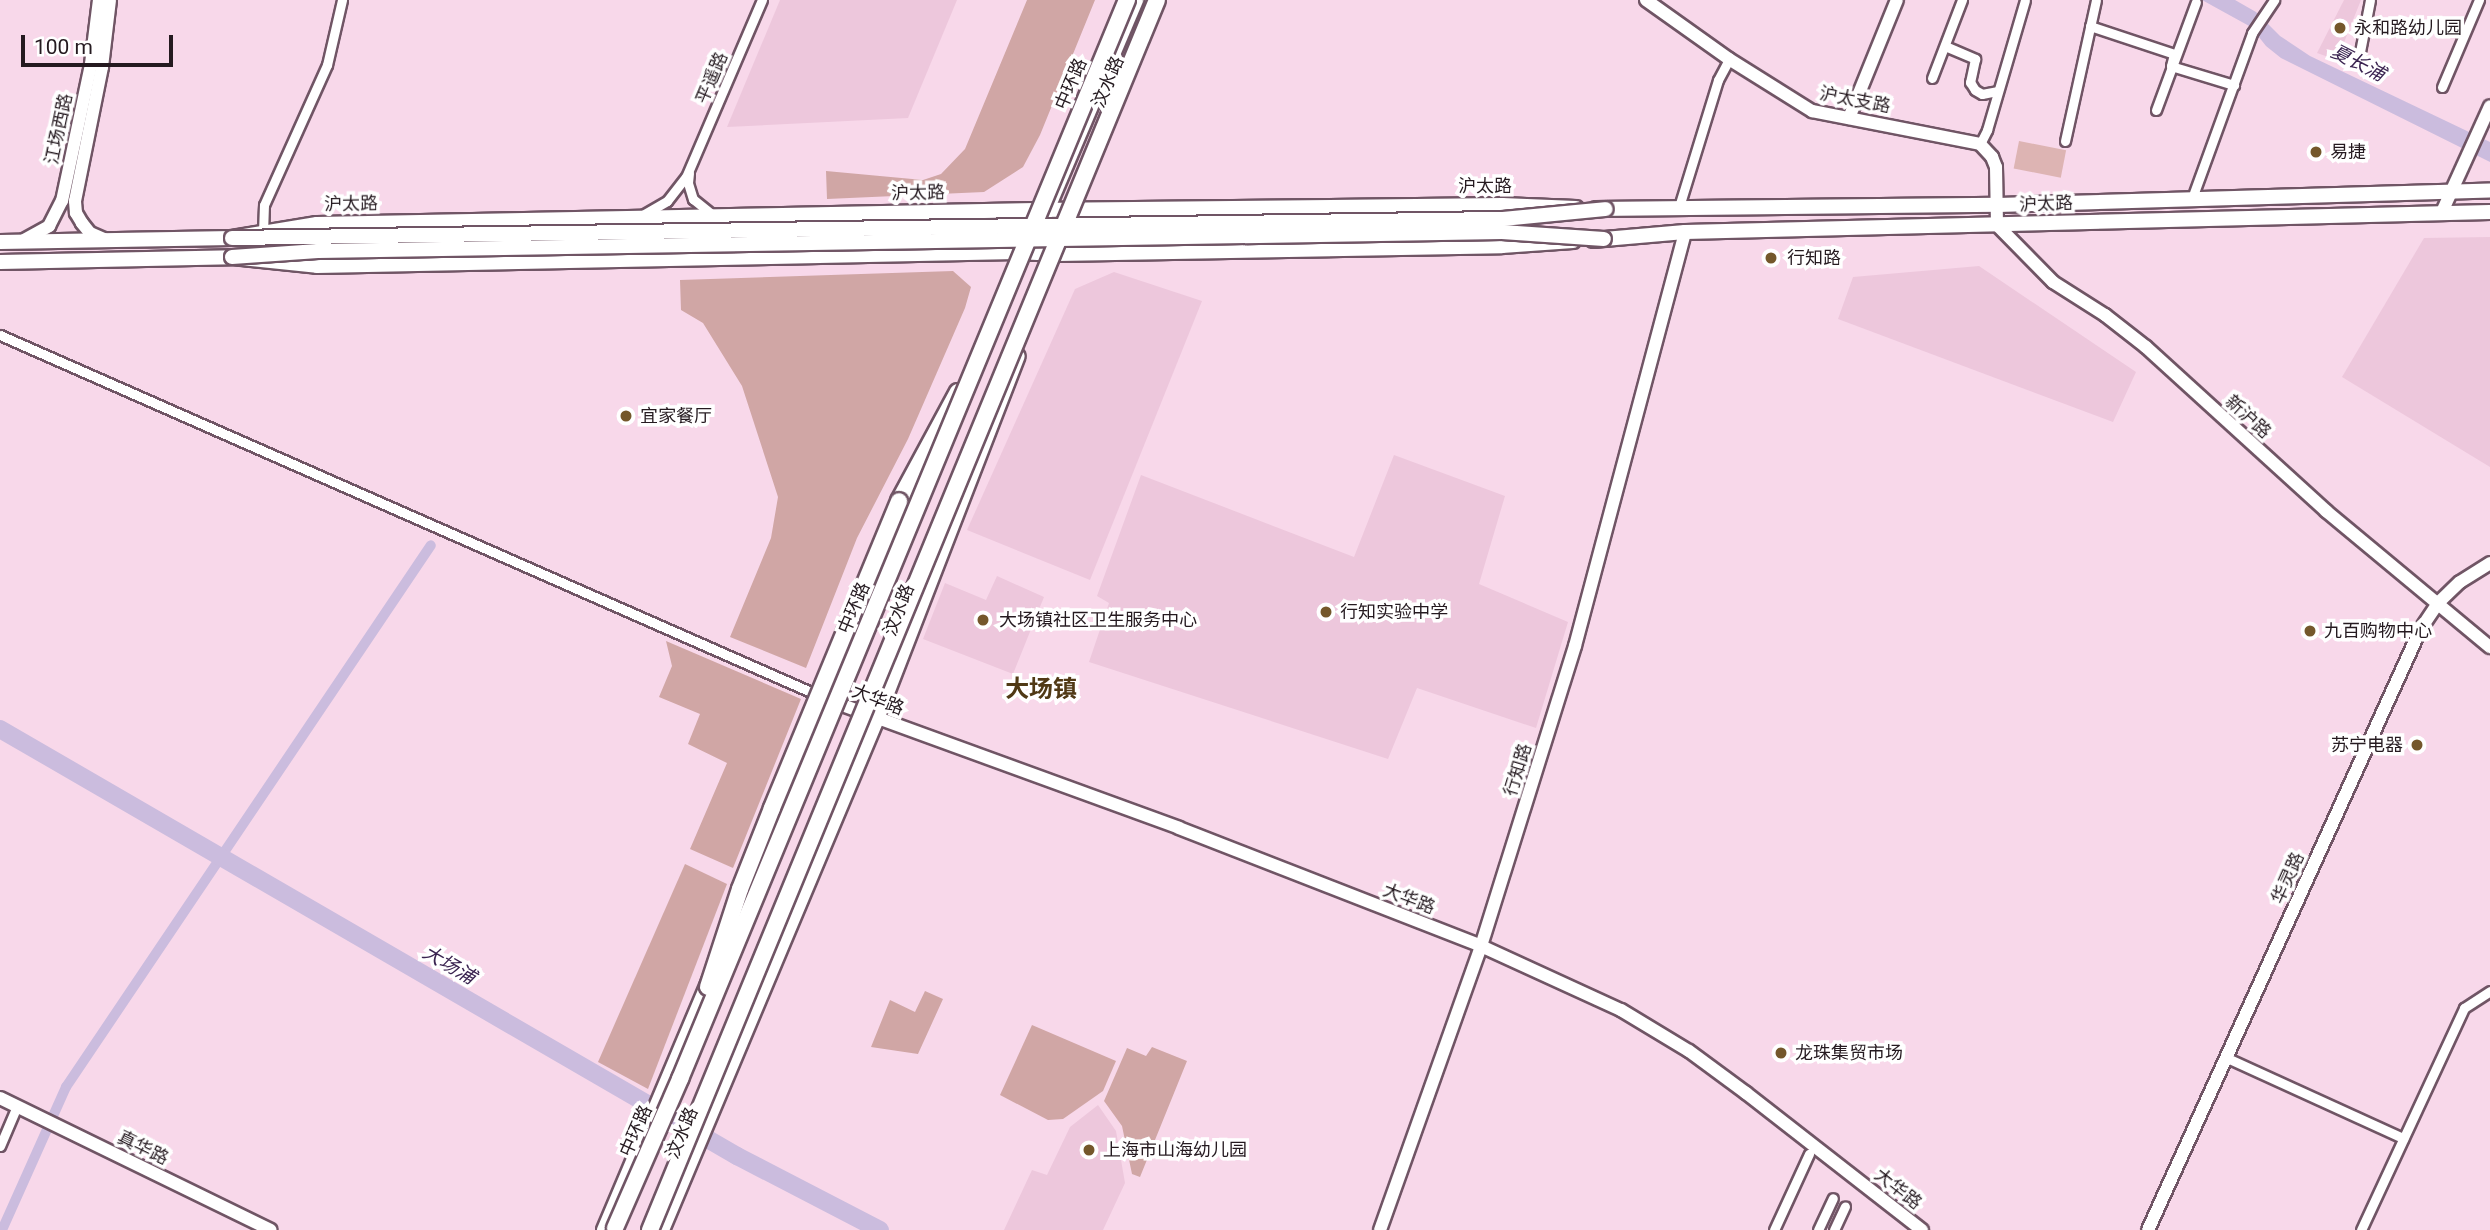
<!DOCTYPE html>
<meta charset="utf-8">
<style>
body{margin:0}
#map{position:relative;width:2490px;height:1230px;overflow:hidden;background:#f8d8ea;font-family:Roboto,"Noto Sans SC",sans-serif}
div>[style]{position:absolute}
.built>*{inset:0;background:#edc7dc}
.green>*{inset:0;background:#ddb4b3;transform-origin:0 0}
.forest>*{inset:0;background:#d0a6a5}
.water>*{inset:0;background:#cbbcde}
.canal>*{height:10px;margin:-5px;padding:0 5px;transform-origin:5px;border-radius:5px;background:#cbbcde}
.river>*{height:18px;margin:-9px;padding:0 9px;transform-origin:9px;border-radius:9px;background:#cbbcde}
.roads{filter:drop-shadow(2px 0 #705565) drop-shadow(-2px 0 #705565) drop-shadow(0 2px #705565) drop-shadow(0 -2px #705565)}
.street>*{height:9px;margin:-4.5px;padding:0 4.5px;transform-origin:4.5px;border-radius:4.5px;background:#fff}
.secondary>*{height:12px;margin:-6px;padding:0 6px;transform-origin:6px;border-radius:6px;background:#fff}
.primary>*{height:14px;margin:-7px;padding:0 7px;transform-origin:7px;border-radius:7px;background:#fff}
.highway>*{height:16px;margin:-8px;padding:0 8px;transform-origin:8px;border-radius:8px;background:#fff}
.bridges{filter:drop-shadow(2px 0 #705565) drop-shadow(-2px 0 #705565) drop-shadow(0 2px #705565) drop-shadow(0 -2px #705565)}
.primary-bridge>*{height:14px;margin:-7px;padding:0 7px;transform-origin:7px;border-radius:7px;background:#fff}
.highway-bridge>*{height:16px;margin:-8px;padding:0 8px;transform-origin:8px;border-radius:8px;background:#fff}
.dots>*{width:19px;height:19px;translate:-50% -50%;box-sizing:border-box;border:4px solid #fff;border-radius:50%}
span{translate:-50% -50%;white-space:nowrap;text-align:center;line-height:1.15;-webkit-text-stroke:7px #fff;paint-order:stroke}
.poi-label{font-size:18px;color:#251a20}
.left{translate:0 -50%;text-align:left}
.right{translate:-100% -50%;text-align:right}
.street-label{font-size:18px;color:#251a20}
.water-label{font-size:19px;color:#3a2350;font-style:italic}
.district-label{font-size:24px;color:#503915;font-weight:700}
.scale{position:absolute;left:21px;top:35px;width:152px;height:32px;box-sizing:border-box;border:4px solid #251a20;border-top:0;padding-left:9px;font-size:21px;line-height:24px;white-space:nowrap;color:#251a20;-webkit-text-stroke:5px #fff;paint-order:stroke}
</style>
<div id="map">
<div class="built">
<i style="clip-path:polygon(780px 0,957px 0,908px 118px,727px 127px)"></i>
<i style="clip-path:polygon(2344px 0,2361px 0,2337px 60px,2317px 53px)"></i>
<i style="clip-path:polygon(2490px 237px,2490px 467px,2342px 377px,2424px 238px)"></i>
<i style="clip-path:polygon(1979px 266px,2136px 372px,2113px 422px,1838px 319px,1853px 277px)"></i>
<i style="clip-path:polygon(1114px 272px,1202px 301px,1090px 580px,967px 530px,1075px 289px)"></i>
<i style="clip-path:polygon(1394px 455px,1505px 496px,1479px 584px,1568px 622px,1536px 728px,1417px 688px,1388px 759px,1089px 662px,1109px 603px,1097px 596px,1141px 475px,1354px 557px)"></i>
<i style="clip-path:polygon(997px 576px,1044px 597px,1013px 674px,923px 639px,945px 583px,986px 600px)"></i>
<i style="clip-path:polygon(1098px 1105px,1116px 1131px,1125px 1183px,1103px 1230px,1004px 1230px,1032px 1170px,1047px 1175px,1070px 1127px)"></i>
</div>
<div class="green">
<i style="left:2019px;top:141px;width:48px;height:28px;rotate:11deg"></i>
</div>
<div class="forest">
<i style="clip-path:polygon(1027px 0,1095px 0,1040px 135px,1023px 167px,984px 192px,827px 199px,826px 171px,923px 180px,941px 174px,965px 149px)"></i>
<i style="clip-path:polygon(953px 271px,971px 287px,965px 308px,908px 439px,857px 538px,806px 668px,730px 637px,771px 538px,778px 497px,742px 386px,703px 323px,681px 310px,680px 280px)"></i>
<i style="clip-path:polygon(666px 641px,801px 699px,733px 868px,690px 849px,727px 763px,688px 744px,700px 714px,659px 697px,672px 666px)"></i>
<i style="clip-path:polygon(685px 864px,727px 884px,648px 1089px,598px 1062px)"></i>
<i style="clip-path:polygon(925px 991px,943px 999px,918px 1054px,871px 1047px,890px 1000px,915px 1012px)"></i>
<i style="clip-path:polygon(1032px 1025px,1116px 1061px,1103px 1091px,1063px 1119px,1048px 1120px,1000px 1095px)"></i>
<i style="clip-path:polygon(1152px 1047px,1187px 1061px,1140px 1177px,1132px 1174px,1122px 1126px,1104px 1101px,1127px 1048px,1146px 1056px)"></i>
</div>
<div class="water">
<i style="clip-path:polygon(2202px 0,2235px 0,2256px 12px,2280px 36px,2310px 56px,2490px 142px,2490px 162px,2281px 58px,2266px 46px,2251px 27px)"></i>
</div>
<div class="canal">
<i style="left:2px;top:1230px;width:157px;rotate:-65.9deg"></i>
<i style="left:66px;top:1087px;width:653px;rotate:-56.04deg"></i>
</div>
<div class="river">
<i style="left:0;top:729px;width:852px;rotate:30.09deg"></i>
<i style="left:737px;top:1156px;width:161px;rotate:27.4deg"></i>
</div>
<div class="roads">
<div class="street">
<i style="left:2090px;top:26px;width:89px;rotate:18.4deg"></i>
<i style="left:2174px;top:54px;width:12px;rotate:104deg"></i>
<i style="left:2171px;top:66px;width:66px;rotate:16.8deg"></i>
<i style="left:1945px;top:46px;width:33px;rotate:23deg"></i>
<i style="left:1975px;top:59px;width:24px;rotate:102deg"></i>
<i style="left:1970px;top:82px;width:9px;rotate:58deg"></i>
<i style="left:1975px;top:90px;width:8px;rotate:30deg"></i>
<i style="left:1982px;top:94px;width:15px;rotate:-11deg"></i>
<i style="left:2359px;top:57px;width:58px;rotate:-79.1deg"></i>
<i style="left:1932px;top:78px;width:84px;rotate:-69deg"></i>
<i style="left:2442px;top:87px;width:95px;rotate:-67deg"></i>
<i style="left:2156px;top:110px;width:115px;rotate:-69.7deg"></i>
<i style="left:2065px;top:141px;width:144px;rotate:-77.6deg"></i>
<i style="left:1980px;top:144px;width:16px;rotate:-63deg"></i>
<i style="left:1987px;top:130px;width:135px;rotate:-73.7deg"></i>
<i style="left:689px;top:173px;width:10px;rotate:96deg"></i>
<i style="left:688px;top:183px;width:17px;rotate:73deg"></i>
<i style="left:693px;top:199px;width:26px;rotate:39deg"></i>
<i style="left:2191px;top:201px;width:179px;rotate:-70deg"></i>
<i style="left:2252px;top:33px;width:40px;rotate:-56deg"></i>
<i style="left:1678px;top:210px;width:136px;rotate:-72.9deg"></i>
<i style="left:1718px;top:80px;width:24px;rotate:-62deg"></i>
<i style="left:641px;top:216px;width:30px;rotate:-30deg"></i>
<i style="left:667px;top:201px;width:31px;rotate:-52deg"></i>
<i style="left:686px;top:177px;width:193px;rotate:-66.8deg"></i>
<i style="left:263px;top:233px;width:28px;rotate:-88deg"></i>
<i style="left:264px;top:205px;width:154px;rotate:-65.8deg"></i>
<i style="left:327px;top:65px;width:67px;rotate:-77deg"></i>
<i style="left:0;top:335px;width:896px;rotate:23.76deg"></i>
<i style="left:2225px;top:1057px;width:196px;rotate:24.5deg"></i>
<i style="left:0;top:1146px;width:43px;rotate:-67deg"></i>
<i style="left:1774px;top:1230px;width:84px;rotate:-65.3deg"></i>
<i style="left:1818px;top:1230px;width:35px;rotate:-65deg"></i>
<i style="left:1834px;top:1230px;width:26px;rotate:-65deg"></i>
<i style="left:2361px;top:1230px;width:245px;rotate:-65.1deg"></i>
<i style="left:2464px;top:1008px;width:31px;rotate:-33deg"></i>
</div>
<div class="secondary">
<i style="left:1646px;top:0;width:102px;rotate:35.4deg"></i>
<i style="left:1729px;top:59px;width:98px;rotate:32.1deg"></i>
<i style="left:1812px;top:111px;width:171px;rotate:11.1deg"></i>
<i style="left:1980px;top:144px;width:18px;rotate:47deg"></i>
<i style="left:1992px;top:157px;width:11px;rotate:68deg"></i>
<i style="left:1996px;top:167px;width:58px;rotate:89deg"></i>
<i style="left:1997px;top:225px;width:80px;rotate:45.5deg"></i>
<i style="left:2053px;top:282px;width:62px;rotate:32.4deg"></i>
<i style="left:2105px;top:315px;width:52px;rotate:38deg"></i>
<i style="left:2146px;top:347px;width:244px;rotate:42.3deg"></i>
<i style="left:2326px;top:511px;width:213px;rotate:39.7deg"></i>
<i style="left:1849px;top:118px;width:127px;rotate:-67.9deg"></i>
<i style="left:2442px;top:212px;width:116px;rotate:-65.6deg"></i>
<i style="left:104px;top:239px;width:15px;rotate:-157deg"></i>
<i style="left:90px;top:233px;width:13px;rotate:-129deg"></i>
<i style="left:82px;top:223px;width:12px;rotate:-121deg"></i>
<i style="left:76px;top:213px;width:12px;rotate:-95deg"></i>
<i style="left:75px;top:201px;width:137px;rotate:-78.6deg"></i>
<i style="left:102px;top:67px;width:67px;rotate:-83.2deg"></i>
<i style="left:24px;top:240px;width:29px;rotate:-29deg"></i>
<i style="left:49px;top:226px;width:28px;rotate:-63deg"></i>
<i style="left:62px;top:201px;width:140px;rotate:-78deg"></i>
<i style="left:91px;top:64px;width:64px;rotate:-82.9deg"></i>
<i style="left:831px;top:701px;width:370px;rotate:20deg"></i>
<i style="left:1179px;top:828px;width:324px;rotate:21.3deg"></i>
<i style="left:1481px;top:946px;width:154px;rotate:24.6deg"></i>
<i style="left:1621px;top:1010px;width:79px;rotate:31.1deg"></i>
<i style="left:1689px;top:1051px;width:71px;rotate:36.4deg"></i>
<i style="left:1746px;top:1093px;width:223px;rotate:37.9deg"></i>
<i style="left:0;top:1098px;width:301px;rotate:26deg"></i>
<i style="left:1380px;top:1230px;width:301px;rotate:-70.4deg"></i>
<i style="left:1481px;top:946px;width:314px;rotate:-72.6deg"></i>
<i style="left:1575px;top:646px;width:428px;rotate:-75.1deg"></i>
<i style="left:2148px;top:1230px;width:659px;rotate:-65.61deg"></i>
<i style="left:2420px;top:630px;width:32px;rotate:-56deg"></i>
<i style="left:2438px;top:603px;width:30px;rotate:-44deg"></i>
<i style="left:2460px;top:582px;width:36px;rotate:-32deg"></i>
</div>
<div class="primary">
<i style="left:1596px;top:209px;width:402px;rotate:-0.6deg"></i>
<i style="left:1998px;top:205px;width:492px;rotate:-1.7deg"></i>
<i style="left:1044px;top:217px;width:236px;rotate:-67deg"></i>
<i style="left:1593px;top:240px;width:92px;rotate:-5deg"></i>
<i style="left:1685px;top:232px;width:805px;rotate:-1.42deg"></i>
<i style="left:0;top:242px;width:232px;rotate:-1deg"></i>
<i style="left:232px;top:238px;width:86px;rotate:-9.4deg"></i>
<i style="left:317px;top:224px;width:718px;rotate:-1.12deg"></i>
<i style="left:1035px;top:210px;width:467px;rotate:-0.6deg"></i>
<i style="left:1502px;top:205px;width:74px;rotate:2.3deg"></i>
<i style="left:0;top:262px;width:232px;rotate:-1.2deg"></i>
<i style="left:232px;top:257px;width:85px;rotate:6deg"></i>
<i style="left:317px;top:266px;width:700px;rotate:-1.15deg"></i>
<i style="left:1017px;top:252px;width:41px;rotate:2.8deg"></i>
<i style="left:1058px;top:254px;width:444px;rotate:-1deg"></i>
<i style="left:1502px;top:246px;width:71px;rotate:-4deg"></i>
<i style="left:737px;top:916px;width:95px;rotate:-66.4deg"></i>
<i style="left:604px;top:1230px;width:275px;rotate:-67.1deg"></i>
<i style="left:662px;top:1230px;width:554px;rotate:-67.18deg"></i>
<i style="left:877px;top:719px;width:389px;rotate:-68.8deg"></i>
</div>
<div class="highway">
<i style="left:899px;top:501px;width:124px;rotate:-61.6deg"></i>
</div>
</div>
<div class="bridges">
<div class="primary-bridge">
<i style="left:232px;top:238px;width:1270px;rotate:-0.86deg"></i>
<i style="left:1502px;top:219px;width:104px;rotate:-5.5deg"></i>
<i style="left:232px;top:257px;width:86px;rotate:-4deg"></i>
<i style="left:318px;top:251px;width:1184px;rotate:-0.92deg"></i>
<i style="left:1502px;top:232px;width:102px;rotate:3.9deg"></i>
</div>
<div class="highway-bridge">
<i style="left:708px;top:987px;width:103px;rotate:-71.9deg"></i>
<i style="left:740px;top:889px;width:87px;rotate:-68.4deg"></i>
<i style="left:772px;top:808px;width:332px;rotate:-67.5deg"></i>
<i style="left:615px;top:1228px;width:163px;rotate:-66.4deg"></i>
<i style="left:680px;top:1079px;width:1168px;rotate:-67.5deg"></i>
<i style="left:650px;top:1230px;width:1330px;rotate:-67.6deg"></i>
</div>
</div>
<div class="dots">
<i style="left:2340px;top:28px;background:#74572b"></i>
<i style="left:2316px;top:152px;background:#74572b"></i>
<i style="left:1771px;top:258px;background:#74572b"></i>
<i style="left:626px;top:416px;background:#74572b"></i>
<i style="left:1326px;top:612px;background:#74572b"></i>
<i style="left:983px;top:620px;background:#74572b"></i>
<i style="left:2310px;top:631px;background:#74572b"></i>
<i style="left:2417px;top:745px;background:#74572b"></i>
<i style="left:1781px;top:1053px;background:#74572b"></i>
<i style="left:1089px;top:1150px;background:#74572b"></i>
</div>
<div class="poi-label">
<span class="left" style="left:2354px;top:28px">永和路幼儿园</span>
<span class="left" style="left:2330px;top:152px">易捷</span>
<span class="left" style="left:1787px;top:258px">行知路</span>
<span class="left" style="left:640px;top:416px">宜家餐厅</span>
<span class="left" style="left:1340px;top:612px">行知实验中学</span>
<span class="left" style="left:999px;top:620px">大场镇社区卫生服务中心</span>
<span class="left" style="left:2324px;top:631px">九百购物中心</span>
<span class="right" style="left:2403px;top:745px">苏宁电器</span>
<span class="left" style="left:1795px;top:1053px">龙珠集贸市场</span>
<span class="left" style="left:1103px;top:1150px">上海市山海幼儿园</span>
</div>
<div class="street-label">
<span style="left:712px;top:78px;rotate:-67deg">平遥路</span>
<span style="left:1108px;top:82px;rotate:-67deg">汶水路</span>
<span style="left:1071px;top:84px;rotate:-67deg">中环路</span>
<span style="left:1855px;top:100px;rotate:11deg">沪太支路</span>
<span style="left:59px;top:129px;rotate:-78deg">江场西路</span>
<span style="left:1485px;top:186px">沪太路</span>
<span style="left:918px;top:193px;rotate:-1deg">沪太路</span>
<span style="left:351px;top:204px;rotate:-1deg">沪太路</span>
<span style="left:2046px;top:204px;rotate:-2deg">沪太路</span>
<span style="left:2248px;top:417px;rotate:42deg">新沪路</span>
<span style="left:854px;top:608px;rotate:-67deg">中环路</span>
<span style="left:899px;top:610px;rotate:-69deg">汶水路</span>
<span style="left:878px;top:700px;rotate:21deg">大华路</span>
<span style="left:1518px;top:770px;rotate:-73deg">行知路</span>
<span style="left:2288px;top:878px;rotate:-66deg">华灵路</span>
<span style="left:1409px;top:899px;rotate:21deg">大华路</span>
<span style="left:636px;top:1131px;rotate:-66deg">中环路</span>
<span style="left:682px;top:1133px;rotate:-67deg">汶水路</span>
<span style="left:143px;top:1148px;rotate:26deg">真华路</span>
<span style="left:1898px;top:1189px;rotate:38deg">大华路</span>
</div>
<div class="water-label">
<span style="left:2358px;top:63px;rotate:27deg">夏长浦</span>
<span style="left:449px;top:965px;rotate:30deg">大场浦</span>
</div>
<div class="district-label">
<span style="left:1041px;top:690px">大场镇</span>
</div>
<div class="scale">100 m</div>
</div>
